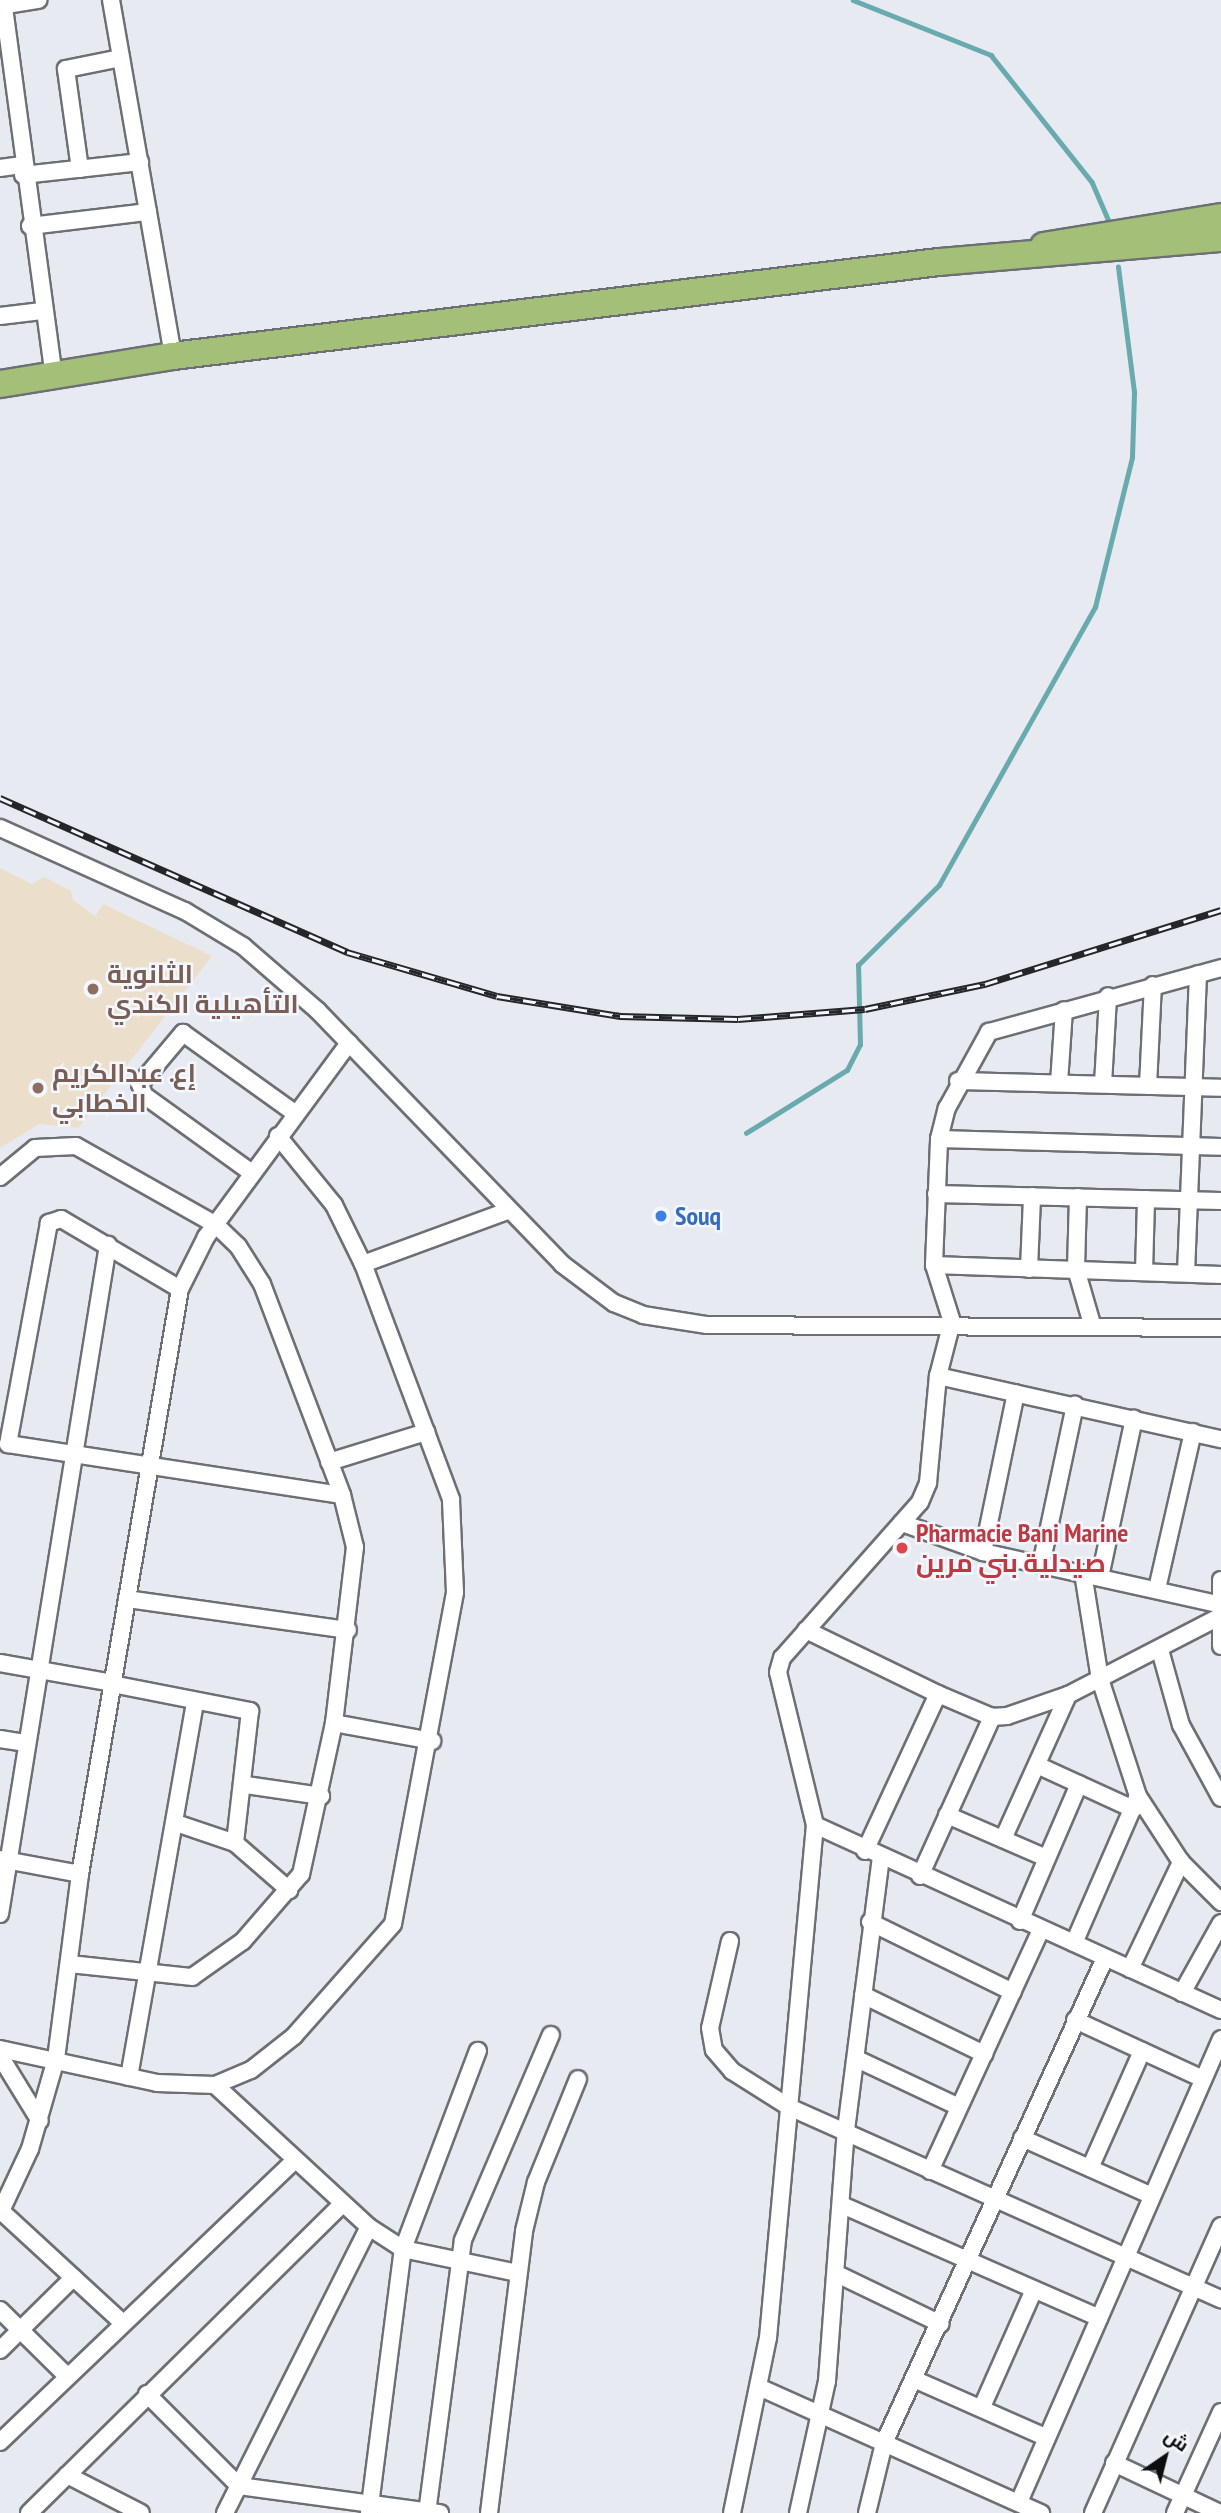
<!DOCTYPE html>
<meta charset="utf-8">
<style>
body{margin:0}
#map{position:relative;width:1221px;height:2513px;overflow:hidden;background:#e7eaf1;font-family:"PT Sans Narrow",Cairo,sans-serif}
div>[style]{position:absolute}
.education>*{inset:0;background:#ebdfcb}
.stream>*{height:4.5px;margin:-2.25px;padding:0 2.25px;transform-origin:2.25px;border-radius:2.25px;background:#68aaae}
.roads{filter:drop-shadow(2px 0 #6c7075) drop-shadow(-2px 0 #6c7075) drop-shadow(0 2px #6c7075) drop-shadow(0 -2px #6c7075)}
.minor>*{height:16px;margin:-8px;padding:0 8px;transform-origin:8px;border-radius:8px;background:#fff}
.trunk>*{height:26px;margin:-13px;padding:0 13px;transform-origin:13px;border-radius:13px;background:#a4c078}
.rail>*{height:7px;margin-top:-3.5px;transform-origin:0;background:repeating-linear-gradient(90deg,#f4f8fe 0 13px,#252629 0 26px);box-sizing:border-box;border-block:2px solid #252629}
.dots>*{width:19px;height:19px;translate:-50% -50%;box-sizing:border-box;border:4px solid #f4f8fe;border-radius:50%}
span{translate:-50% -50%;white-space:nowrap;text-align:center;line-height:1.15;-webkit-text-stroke:5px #f4f8fe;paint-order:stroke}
.education-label{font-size:26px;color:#785e54;font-weight:700}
.left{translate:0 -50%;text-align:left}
.shop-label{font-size:26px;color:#366cbe;font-weight:700}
.health-label{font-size:26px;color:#be3a42;font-weight:700}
.north{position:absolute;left:1130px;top:2422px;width:70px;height:70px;-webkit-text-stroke:5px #f4f8fe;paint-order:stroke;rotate:35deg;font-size:19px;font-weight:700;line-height:28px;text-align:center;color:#0c0d0f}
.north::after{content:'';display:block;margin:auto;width:24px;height:32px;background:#0c0d0f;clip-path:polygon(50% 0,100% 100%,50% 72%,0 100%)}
</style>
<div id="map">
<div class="education">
<i style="clip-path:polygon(0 868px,32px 884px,44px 877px,71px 891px,73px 900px,95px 916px,103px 904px,212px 956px,78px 1128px,39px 1124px,0 1148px)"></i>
</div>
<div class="stream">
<i style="left:853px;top:0;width:149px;rotate:21.7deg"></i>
<i style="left:991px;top:55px;width:162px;rotate:51.5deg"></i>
<i style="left:1092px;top:182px;width:48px;rotate:66.6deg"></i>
<i style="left:746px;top:1133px;width:119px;rotate:-32deg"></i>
<i style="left:847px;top:1070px;width:28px;rotate:-63deg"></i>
<i style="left:860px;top:1045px;width:80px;rotate:-91.4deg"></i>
<i style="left:858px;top:965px;width:114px;rotate:-44.6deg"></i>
<i style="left:939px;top:885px;width:319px;rotate:-60.7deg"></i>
<i style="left:1095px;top:607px;width:154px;rotate:-76.1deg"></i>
<i style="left:1132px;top:457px;width:65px;rotate:-88.2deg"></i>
<i style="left:1134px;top:392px;width:126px;rotate:-97.3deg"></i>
</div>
<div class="roads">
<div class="minor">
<i style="left:3px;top:0;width:379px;rotate:82.3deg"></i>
<i style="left:111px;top:0;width:361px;rotate:80.1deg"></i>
<i style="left:0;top:6px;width:39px;rotate:-9deg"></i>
<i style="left:0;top:168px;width:21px;rotate:-8deg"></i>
<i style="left:80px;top:169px;width:101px;rotate:-98deg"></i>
<i style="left:66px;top:69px;width:56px;rotate:-11.3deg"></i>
<i style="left:23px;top:175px;width:118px;rotate:-6.3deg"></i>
<i style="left:30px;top:226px;width:119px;rotate:-6.8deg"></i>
<i style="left:0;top:316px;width:42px;rotate:-6.8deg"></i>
<i style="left:0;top:828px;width:203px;rotate:24.2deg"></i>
<i style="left:185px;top:911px;width:68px;rotate:31.1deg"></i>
<i style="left:243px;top:946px;width:99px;rotate:40.9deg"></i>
<i style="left:318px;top:1011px;width:351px;rotate:46deg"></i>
<i style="left:562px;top:1264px;width:65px;rotate:36.9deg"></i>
<i style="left:614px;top:1303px;width:31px;rotate:22deg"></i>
<i style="left:643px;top:1315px;width:65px;rotate:8.9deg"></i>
<i style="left:707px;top:1325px;width:514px;rotate:0.33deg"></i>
<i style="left:958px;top:1081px;width:263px;rotate:1.5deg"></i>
<i style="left:1059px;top:1083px;width:73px;rotate:-86.1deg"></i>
<i style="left:1103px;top:1084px;width:88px;rotate:-86.7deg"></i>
<i style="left:1148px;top:1086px;width:101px;rotate:-87.2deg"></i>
<i style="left:939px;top:1139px;width:282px;rotate:1.6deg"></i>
<i style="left:252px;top:1173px;width:133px;rotate:-144.2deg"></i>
<i style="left:144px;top:1095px;width:12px;rotate:-110deg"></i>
<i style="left:140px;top:1084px;width:67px;rotate:-49.9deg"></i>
<i style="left:183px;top:1033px;width:139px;rotate:35.6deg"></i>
<i style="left:0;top:1177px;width:45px;rotate:-39.6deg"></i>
<i style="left:35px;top:1148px;width:41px;rotate:-2.8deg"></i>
<i style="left:76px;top:1146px;width:161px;rotate:29.4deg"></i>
<i style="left:216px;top:1225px;width:30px;rotate:44deg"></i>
<i style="left:238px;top:1246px;width:45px;rotate:57.7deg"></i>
<i style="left:262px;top:1284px;width:226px;rotate:69.2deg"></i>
<i style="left:342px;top:1495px;width:54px;rotate:76deg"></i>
<i style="left:355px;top:1547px;width:177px;rotate:96.8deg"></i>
<i style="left:334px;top:1723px;width:155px;rotate:102.3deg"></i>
<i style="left:301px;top:1874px;width:89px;rotate:130.9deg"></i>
<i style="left:243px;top:1941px;width:62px;rotate:144.8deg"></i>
<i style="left:192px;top:1977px;width:122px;rotate:-173.9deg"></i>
<i style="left:936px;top:1194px;width:285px;rotate:1.4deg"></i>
<i style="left:1078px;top:1197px;width:72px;rotate:91.6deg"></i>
<i style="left:1076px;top:1269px;width:57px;rotate:73.8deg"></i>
<i style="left:363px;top:1264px;width:153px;rotate:-20.2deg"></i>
<i style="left:934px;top:1265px;width:287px;rotate:2deg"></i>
<i style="left:1029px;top:1269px;width:73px;rotate:-87.6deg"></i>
<i style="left:1144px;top:1272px;width:73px;rotate:-88.4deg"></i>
<i style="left:1186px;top:1273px;width:299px;rotate:-87.7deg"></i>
<i style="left:180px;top:1289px;width:138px;rotate:-149.5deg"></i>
<i style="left:61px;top:1219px;width:13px;rotate:162deg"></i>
<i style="left:49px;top:1223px;width:225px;rotate:100.5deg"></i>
<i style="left:8px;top:1444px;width:338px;rotate:8.7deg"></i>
<i style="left:938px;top:1376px;width:290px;rotate:12.6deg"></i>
<i style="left:329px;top:1462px;width:102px;rotate:-17.2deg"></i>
<i style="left:902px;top:1523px;width:86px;rotate:19.7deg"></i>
<i style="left:983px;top:1552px;width:240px;rotate:12.5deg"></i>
<i style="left:983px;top:1552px;width:162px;rotate:-78.3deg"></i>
<i style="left:1041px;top:1565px;width:164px;rotate:-78deg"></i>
<i style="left:1083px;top:1573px;width:107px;rotate:80.9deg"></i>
<i style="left:1100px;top:1679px;width:123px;rotate:72deg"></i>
<i style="left:1138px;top:1796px;width:79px;rotate:56.9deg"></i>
<i style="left:1181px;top:1862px;width:57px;rotate:45deg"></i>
<i style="left:1100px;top:1577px;width:162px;rotate:-77.9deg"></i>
<i style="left:1221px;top:1580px;width:66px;rotate:90deg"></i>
<i style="left:1157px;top:1589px;width:161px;rotate:-77.1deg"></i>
<i style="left:127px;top:1599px;width:223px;rotate:8deg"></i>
<i style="left:806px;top:1630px;width:147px;rotate:25.9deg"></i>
<i style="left:938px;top:1694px;width:59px;rotate:23.1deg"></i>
<i style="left:992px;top:1717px;width:15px;rotate:-4deg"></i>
<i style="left:1007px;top:1716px;width:65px;rotate:-19deg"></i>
<i style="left:1068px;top:1695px;width:172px;rotate:-27.3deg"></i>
<i style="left:1160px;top:1650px;width:78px;rotate:74.4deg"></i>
<i style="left:1181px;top:1725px;width:83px;rotate:61.3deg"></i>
<i style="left:0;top:1663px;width:114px;rotate:10.1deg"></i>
<i style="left:112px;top:1684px;width:141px;rotate:11.1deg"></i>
<i style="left:250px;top:1711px;width:133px;rotate:96.5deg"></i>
<i style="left:334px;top:1723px;width:100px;rotate:10.4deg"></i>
<i style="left:0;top:1739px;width:25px;rotate:9deg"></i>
<i style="left:1037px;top:1765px;width:106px;rotate:24.6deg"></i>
<i style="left:246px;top:1785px;width:76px;rotate:8.3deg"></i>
<i style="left:947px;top:1815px;width:106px;rotate:23.4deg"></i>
<i style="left:176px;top:1823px;width:62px;rotate:18.7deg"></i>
<i style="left:235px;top:1843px;width:72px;rotate:41deg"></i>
<i style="left:815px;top:1825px;width:446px;rotate:24.5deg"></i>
<i style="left:1003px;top:1839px;width:158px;rotate:-65.7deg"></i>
<i style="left:865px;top:1851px;width:173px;rotate:-65.1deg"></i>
<i style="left:0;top:1859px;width:81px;rotate:10.6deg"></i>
<i style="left:920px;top:1876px;width:175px;rotate:-65.6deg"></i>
<i style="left:0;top:1914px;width:678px;rotate:-80.83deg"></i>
<i style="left:1020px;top:1921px;width:149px;rotate:-66.7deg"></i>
<i style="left:870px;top:1922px;width:159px;rotate:26.1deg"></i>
<i style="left:730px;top:1941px;width:89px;rotate:102.9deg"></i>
<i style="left:710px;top:2028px;width:22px;rotate:80deg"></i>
<i style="left:714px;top:2050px;width:28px;rotate:49deg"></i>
<i style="left:732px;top:2071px;width:67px;rotate:32.3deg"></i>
<i style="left:789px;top:2107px;width:473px;rotate:24deg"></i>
<i style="left:1074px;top:1943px;width:160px;rotate:-66.5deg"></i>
<i style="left:1130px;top:1969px;width:119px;rotate:-64.5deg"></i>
<i style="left:1182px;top:1993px;width:80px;rotate:-60.9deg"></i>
<i style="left:863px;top:1995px;width:135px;rotate:26deg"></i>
<i style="left:1075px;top:2020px;width:141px;rotate:24.7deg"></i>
<i style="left:0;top:2049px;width:161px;rotate:12.2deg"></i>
<i style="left:157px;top:2083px;width:58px;rotate:2deg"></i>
<i style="left:215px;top:2085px;width:209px;rotate:42.7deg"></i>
<i style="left:369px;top:2227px;width:40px;rotate:32.9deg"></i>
<i style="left:403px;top:2249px;width:117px;rotate:11.8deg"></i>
<i style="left:0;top:2056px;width:76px;rotate:58.4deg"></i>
<i style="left:859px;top:2060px;width:110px;rotate:25.2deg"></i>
<i style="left:129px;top:2077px;width:381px;rotate:-80deg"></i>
<i style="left:215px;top:2085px;width:39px;rotate:-23deg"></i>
<i style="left:251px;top:2070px;width:55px;rotate:-38.3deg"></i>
<i style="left:294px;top:2036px;width:149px;rotate:-48.5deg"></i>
<i style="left:393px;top:1924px;width:338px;rotate:-79.4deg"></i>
<i style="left:455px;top:1592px;width:93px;rotate:-92.5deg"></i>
<i style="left:451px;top:1499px;width:251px;rotate:-110.5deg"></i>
<i style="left:363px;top:1264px;width:66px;rotate:-116.2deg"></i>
<i style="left:334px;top:1205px;width:89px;rotate:-129.1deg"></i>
<i style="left:1022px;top:2138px;width:142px;rotate:24deg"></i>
<i style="left:1090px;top:2168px;width:128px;rotate:-66deg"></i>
<i style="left:930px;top:2171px;width:265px;rotate:-65.3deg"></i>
<i style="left:842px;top:2205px;width:281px;rotate:23.7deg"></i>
<i style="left:1px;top:2211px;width:166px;rotate:42.6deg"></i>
<i style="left:0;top:2213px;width:71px;rotate:-64.9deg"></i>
<i style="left:30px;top:2149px;width:94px;rotate:-73.9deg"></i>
<i style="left:56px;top:2059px;width:187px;rotate:-82.6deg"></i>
<i style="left:80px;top:1874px;width:593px;rotate:-80.3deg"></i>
<i style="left:180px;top:1289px;width:58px;rotate:-63.4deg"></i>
<i style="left:206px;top:1237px;width:241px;rotate:-53.6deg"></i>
<i style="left:837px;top:2274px;width:115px;rotate:25.7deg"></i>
<i style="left:0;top:2310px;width:95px;rotate:44.6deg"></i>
<i style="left:0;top:2350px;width:103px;rotate:-44.6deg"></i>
<i style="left:916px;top:2380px;width:139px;rotate:23.8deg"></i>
<i style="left:761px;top:2388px;width:307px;rotate:24.1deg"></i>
<i style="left:147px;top:2394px;width:130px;rotate:45deg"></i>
<i style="left:239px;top:2486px;width:203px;rotate:7.7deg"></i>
<i style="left:982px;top:2407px;width:126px;rotate:-66.1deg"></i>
<i style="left:0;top:2442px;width:407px;rotate:-43.7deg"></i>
<i style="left:1114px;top:2463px;width:117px;rotate:25.3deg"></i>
<i style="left:67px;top:2475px;width:83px;rotate:27.2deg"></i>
<i style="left:1019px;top:2502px;width:505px;rotate:-66.43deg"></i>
<i style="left:29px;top:2513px;width:440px;rotate:-44.6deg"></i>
<i style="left:225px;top:2513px;width:320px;rotate:-63.3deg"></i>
<i style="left:369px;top:2513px;width:266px;rotate:-82.7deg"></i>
<i style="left:403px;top:2249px;width:212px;rotate:-69.3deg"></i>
<i style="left:427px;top:2513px;width:275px;rotate:-82.5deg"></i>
<i style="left:463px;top:2240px;width:223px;rotate:-66.8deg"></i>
<i style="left:489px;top:2513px;width:284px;rotate:-82.9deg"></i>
<i style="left:524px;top:2231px;width:50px;rotate:-76.2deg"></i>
<i style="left:536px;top:2182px;width:111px;rotate:-67.8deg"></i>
<i style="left:732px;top:2513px;width:179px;rotate:-78.4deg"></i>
<i style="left:768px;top:2338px;width:515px;rotate:-84.77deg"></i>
<i style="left:815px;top:1825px;width:157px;rotate:-103.6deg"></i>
<i style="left:778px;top:1672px;width:15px;rotate:-74deg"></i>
<i style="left:782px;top:1658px;width:208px;rotate:-48.5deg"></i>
<i style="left:920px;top:1502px;width:21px;rotate:-67deg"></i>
<i style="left:928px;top:1483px;width:107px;rotate:-84.7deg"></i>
<i style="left:938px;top:1376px;width:56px;rotate:-75.5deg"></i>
<i style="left:952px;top:1322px;width:60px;rotate:-107.5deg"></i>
<i style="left:934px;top:1265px;width:126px;rotate:-87.7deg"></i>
<i style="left:939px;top:1139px;width:32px;rotate:-76deg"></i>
<i style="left:947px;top:1108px;width:87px;rotate:-61.1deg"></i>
<i style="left:989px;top:1032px;width:241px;rotate:-15.4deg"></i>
<i style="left:798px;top:2513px;width:135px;rotate:-77.6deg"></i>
<i style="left:827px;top:2381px;width:252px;rotate:-85.7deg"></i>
<i style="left:846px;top:2130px;width:274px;rotate:-82.7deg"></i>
<i style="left:867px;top:2513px;width:72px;rotate:-76.3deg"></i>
<i style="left:884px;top:2443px;width:533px;rotate:-65.5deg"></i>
<i style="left:1093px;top:2513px;width:314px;rotate:-66deg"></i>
<i style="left:1175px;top:2513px;width:111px;rotate:-65.5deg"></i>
</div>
<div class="trunk">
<i style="left:1044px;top:246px;width:179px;rotate:-9.3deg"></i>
<i style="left:0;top:384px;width:175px;rotate:-9.2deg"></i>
<i style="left:173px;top:356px;width:772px;rotate:-7deg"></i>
<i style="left:939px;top:262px;width:283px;rotate:-4.9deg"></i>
</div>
</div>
<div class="rail">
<i style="left:0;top:798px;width:380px;rotate:23.9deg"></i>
<i style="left:347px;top:952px;width:156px;rotate:16.3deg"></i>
<i style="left:497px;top:996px;width:125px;rotate:9.2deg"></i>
<i style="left:620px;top:1016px;width:118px;rotate:1.5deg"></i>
<i style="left:738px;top:1019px;width:127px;rotate:-4.5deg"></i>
<i style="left:865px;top:1009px;width:123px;rotate:-11.8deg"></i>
<i style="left:985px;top:984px;width:247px;rotate:-17.4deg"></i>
</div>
<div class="dots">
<i style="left:93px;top:989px;background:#8d6e63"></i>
<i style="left:38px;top:1088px;background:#8d6e63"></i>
<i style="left:661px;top:1216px;background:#3f7fe0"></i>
<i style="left:902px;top:1548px;background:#e0444e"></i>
</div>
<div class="education-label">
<span class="left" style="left:107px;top:989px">الثانوية<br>التأهيلية الكندي</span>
<span class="left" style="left:52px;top:1088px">إع. عبدالكريم<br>الخطابي</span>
</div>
<div class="shop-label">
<span class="left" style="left:675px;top:1216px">Souq</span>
</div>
<div class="health-label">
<span class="left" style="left:916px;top:1548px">Pharmacie Bani Marine<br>صيدلية بني مرين</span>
</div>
<div class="north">ش</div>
</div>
